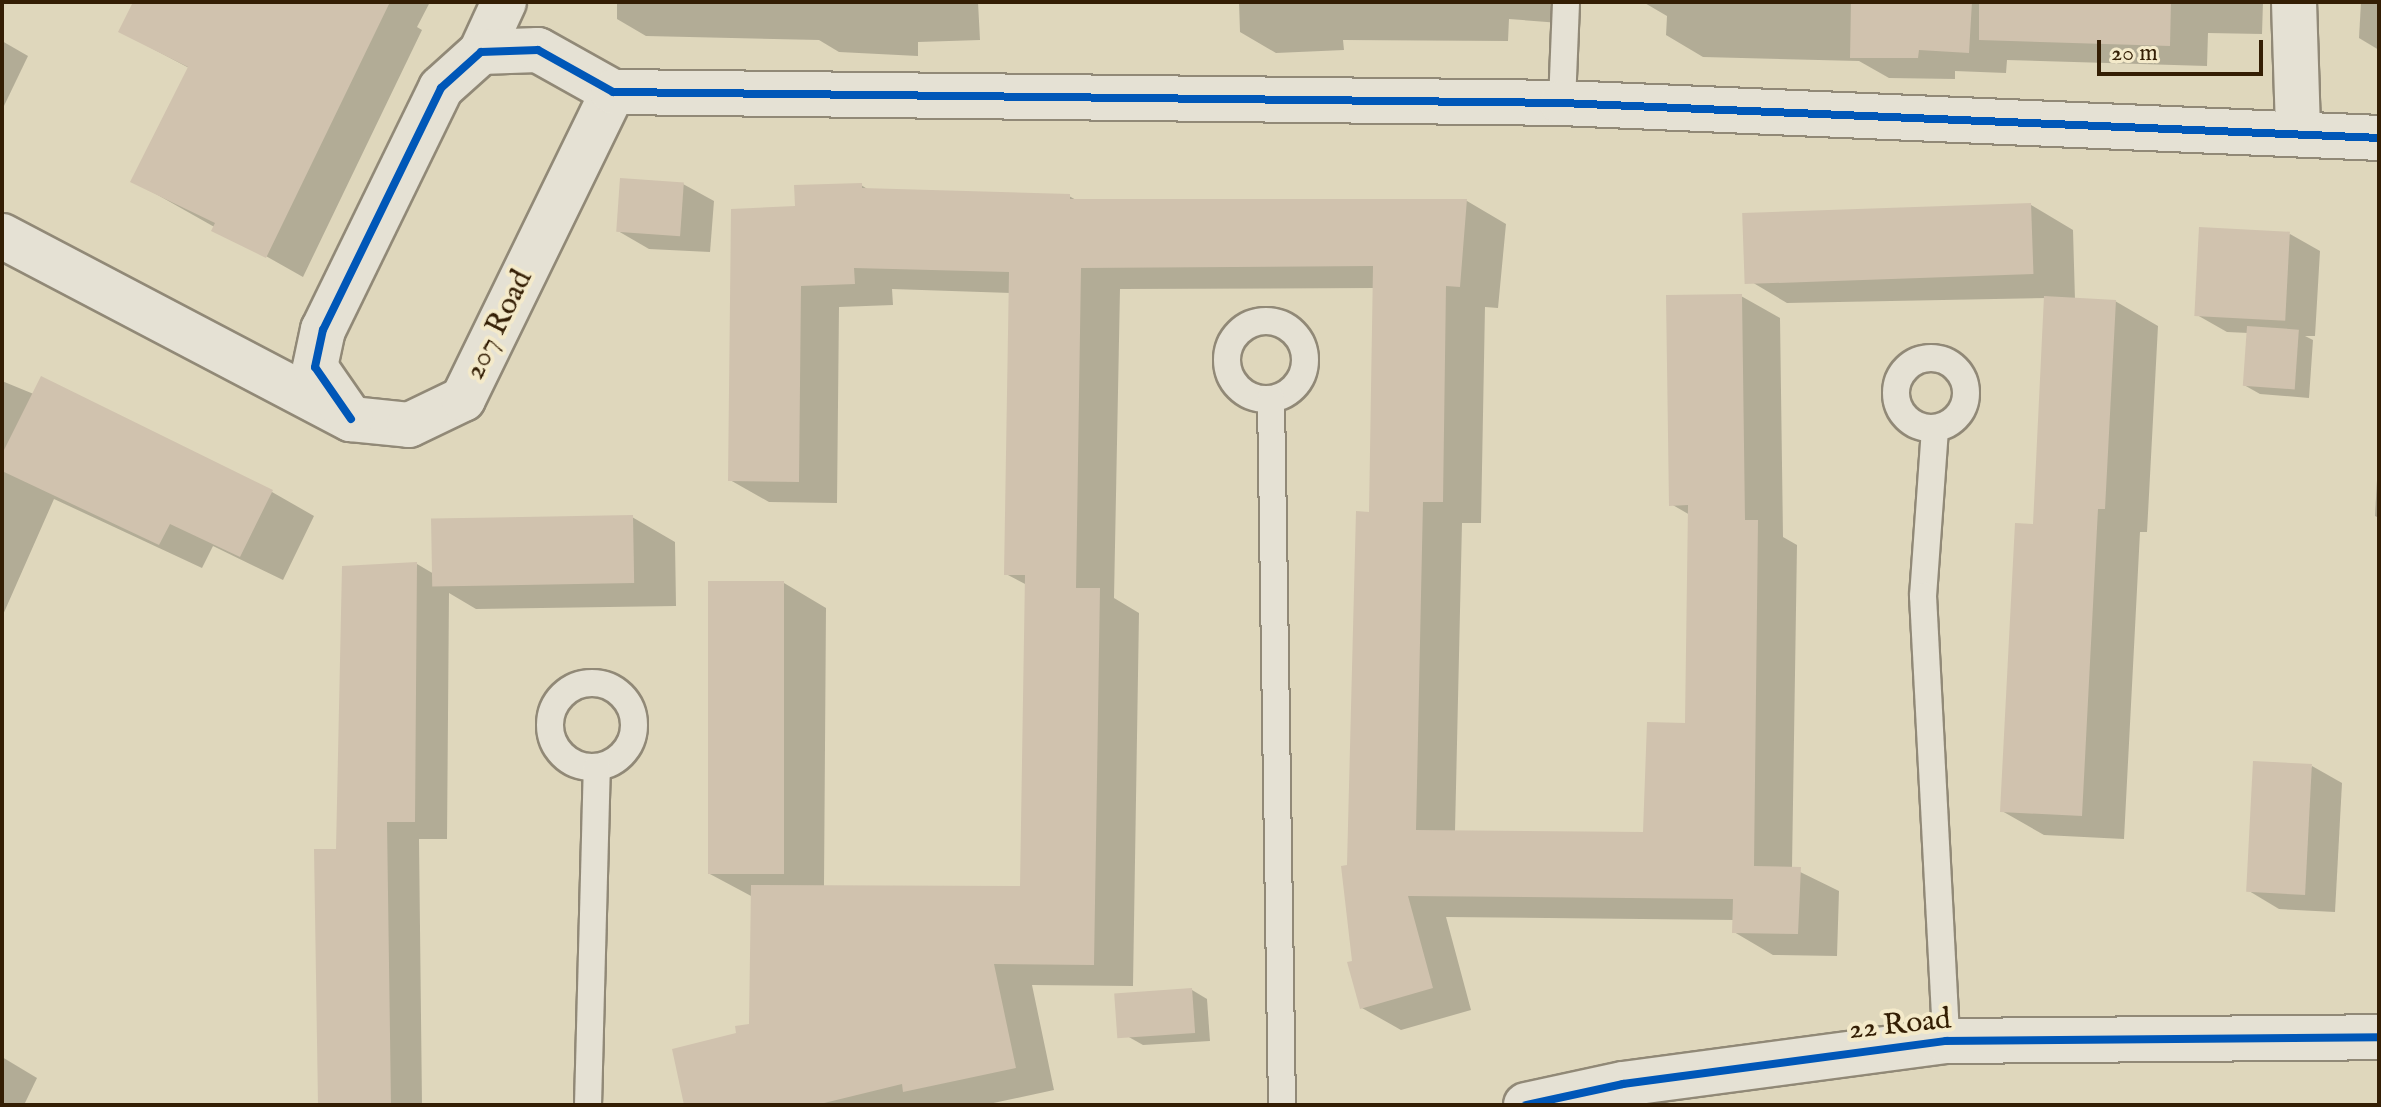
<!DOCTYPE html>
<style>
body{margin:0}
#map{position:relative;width:2381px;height:1107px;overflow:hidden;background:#dfd7bc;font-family:"IM FELL English",serif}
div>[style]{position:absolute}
.shadow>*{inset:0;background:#0003}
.building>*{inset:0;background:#d0c2ae;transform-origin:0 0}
.roads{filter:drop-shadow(2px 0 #918977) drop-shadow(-2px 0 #918977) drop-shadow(0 2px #918977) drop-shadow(0 -2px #918977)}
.lane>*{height:26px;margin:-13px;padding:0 13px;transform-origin:13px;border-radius:13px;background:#e5e1d4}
.lane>.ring{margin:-13px;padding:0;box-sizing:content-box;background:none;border:26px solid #e5e1d4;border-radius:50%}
.street>*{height:44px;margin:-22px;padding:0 22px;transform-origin:22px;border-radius:22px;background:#e5e1d4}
.cycleway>*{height:8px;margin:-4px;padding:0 4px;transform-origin:4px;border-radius:4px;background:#0057b8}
span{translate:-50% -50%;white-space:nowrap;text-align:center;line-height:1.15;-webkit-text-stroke:8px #f4eaca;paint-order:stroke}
.street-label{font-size:30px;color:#341e04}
.frame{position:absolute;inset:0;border:4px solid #341e04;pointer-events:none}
.scale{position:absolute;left:2097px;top:40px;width:166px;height:36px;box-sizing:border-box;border:4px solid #341e04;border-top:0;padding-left:10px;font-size:24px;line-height:28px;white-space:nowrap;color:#341e04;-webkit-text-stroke:6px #f4eaca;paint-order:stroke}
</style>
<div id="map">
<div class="shadow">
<i style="clip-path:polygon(136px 2px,430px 2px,417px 27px,422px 30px,303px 277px,133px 181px,189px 68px,121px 32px)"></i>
<i style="clip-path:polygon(617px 2px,978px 2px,980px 40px,918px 42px,918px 56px,839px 52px,819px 40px,646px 36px,617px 19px)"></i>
<i style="clip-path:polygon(1239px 2px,1562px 2px,1560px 23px,1509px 19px,1508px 41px,1343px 40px,1344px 50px,1276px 53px,1240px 32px)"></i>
<i style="clip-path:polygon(1643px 2px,2263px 2px,2262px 34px,2208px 33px,2207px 66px,2007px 60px,2006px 73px,1955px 71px,1955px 79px,1889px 78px,1859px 61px,1703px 57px,1666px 35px,1667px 16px)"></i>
<i style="clip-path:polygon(2361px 2px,2379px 2px,2379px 50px,2359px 38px)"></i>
<i style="clip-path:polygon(2px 41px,28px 56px,2px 110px)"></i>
<i style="clip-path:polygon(683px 184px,714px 201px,710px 252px,649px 249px,618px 231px)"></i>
<i style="clip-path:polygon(861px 185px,869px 190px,1069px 196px,1078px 201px,1467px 201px,1506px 224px,1498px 308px,1485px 307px,1481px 523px,1462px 523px,1455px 832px,1645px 834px,1687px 725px,1690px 515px,1671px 504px,1741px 296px,1780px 318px,1783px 537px,1797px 545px,1792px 868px,1839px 891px,1837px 956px,1773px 955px,1734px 932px,1735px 920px,1446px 917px,1471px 1010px,1401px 1030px,1362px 1008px,1349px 867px,1371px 514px,1375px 288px,1120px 289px,1114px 598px,1139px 613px,1133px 986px,1032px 985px,1054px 1090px,984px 1105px,687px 1105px,751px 1025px,753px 897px,708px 873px,784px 583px,826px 608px,824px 887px,1022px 888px,1027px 585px,1006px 574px,1011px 293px,892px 289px,893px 305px,839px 307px,837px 503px,769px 502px,730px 480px,797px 208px)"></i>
<i style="clip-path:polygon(2031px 205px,2073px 230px,2075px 300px,2115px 301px,2158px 326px,2147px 532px,2140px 532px,2124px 839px,2044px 835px,2002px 811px,2035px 526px,2046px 298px,1787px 303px,1745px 278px)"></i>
<i style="clip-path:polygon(2290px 234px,2320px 251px,2315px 336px,2305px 336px,2313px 340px,2309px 398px,2260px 394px,2244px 385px,2249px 333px,2227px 332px,2197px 315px)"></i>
<i style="clip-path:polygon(2px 381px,272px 492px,314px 516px,283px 580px,213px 546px,202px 568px,54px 499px,2px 617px)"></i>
<i style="clip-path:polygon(2379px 443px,2379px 518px,2375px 516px)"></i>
<i style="clip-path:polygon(632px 517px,675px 542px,676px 606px,476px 609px,449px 593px,447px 839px,419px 839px,422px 1105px,323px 1105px,338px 851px,417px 564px,434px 574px)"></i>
<i style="clip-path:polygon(2312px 766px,2342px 783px,2335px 912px,2279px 909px,2249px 891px)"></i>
<i style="clip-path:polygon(1192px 990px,1207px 999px,1210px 1041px,1143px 1045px,1127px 1036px)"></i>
<i style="clip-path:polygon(2px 1057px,37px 1078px,24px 1105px,2px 1105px)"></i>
</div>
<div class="building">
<i style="clip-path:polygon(133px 2px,390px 2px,266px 258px,211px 231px,215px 223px,130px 182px,188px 67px,118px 32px)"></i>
<i style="clip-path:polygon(1851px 2px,1972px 2px,1969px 53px,1919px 50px,1918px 58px,1850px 58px)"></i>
<i style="clip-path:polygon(1979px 2px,2171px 2px,2170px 46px,1979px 40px)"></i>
<i style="left:620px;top:178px;width:64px;height:54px;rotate:4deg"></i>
<i style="clip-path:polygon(862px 183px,862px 188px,1070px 194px,1070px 199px,1467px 199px,1460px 287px,1446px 286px,1443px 502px,1423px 502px,1416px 830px,1643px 832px,1647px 722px,1685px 723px,1688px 505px,1669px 506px,1666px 295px,1742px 294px,1745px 520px,1758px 520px,1754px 866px,1801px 867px,1798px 934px,1732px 933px,1733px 899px,1408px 896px,1433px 988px,1360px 1009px,1347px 962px,1352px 961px,1341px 866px,1347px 865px,1356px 511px,1369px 512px,1373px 266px,1081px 268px,1076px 588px,1100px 588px,1094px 965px,994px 964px,1016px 1068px,903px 1092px,902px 1084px,816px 1105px,684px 1105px,672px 1049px,736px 1033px,735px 1026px,749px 1024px,751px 885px,1020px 886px,1025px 575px,1004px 575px,1009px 272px,854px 268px,855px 284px,801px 286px,799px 482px,728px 481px,731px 209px,795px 206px,794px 185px)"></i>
<i style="left:2031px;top:203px;width:71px;height:289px;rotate:88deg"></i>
<i style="left:2199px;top:227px;width:91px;height:89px;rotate:3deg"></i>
<i style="clip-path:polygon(2044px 296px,2116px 300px,2105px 509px,2098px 509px,2082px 816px,2000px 812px,2015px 523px,2033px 524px)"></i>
<i style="left:2247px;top:326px;width:52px;height:60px;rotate:4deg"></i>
<i style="clip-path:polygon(41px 376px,273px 490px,240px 557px,170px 524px,159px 545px,2px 471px,2px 454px)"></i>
<i style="left:633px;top:515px;width:68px;height:202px;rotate:89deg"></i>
<i style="clip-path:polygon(417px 562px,415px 822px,387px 822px,391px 1105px,318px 1105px,314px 849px,336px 849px,342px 566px)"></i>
<i style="left:708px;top:581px;width:76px;height:293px"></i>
<i style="left:2253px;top:761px;width:59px;height:131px;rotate:3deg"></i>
<i style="left:1192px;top:988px;width:45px;height:78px;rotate:86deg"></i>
</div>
<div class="roads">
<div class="lane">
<i style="left:1562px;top:103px;width:101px;rotate:-87.7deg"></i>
<i class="ring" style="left:1227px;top:321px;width:52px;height:52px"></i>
<i class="ring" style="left:1896px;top:358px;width:44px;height:44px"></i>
<i style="left:1271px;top:399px;width:706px;rotate:89.11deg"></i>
<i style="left:1935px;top:429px;width:167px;rotate:94.1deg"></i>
<i style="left:1923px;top:596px;width:446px;rotate:87deg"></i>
<i class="ring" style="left:550px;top:683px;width:58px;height:58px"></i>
<i style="left:588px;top:1105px;width:338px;rotate:-88.5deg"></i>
</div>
<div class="street">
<i style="left:2294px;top:2px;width:130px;rotate:88.2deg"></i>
<i style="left:481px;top:52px;width:55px;rotate:-65.3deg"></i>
<i style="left:2px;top:236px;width:394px;rotate:27.7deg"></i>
<i style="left:351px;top:419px;width:58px;rotate:5.9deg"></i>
<i style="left:409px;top:425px;width:60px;rotate:-25.7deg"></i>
<i style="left:463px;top:399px;width:342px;rotate:-64deg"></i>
<i style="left:351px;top:419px;width:63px;rotate:-124.7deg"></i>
<i style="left:315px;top:367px;width:38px;rotate:-78deg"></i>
<i style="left:323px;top:330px;width:269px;rotate:-64deg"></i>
<i style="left:441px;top:88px;width:54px;rotate:-42deg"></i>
<i style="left:481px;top:52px;width:57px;rotate:-2deg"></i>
<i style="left:538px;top:50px;width:86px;rotate:29.2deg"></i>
<i style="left:613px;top:92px;width:949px;rotate:0.66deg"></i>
<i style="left:1562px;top:103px;width:818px;rotate:2.45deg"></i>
<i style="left:1526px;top:1105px;width:99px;rotate:-12.2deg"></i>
<i style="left:1623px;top:1084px;width:326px;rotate:-7.6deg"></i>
<i style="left:1946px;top:1041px;width:433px;rotate:-0.5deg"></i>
</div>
</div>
<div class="cycleway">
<i style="left:351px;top:419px;width:63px;rotate:-124.7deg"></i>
<i style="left:315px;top:367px;width:38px;rotate:-78deg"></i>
<i style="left:323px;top:330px;width:269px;rotate:-64deg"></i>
<i style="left:441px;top:88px;width:54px;rotate:-42deg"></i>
<i style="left:481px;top:52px;width:57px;rotate:-2deg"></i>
<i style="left:538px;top:50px;width:86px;rotate:29.2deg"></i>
<i style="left:613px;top:92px;width:949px;rotate:0.66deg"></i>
<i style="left:1562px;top:103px;width:818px;rotate:2.45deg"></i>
<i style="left:1526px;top:1105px;width:99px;rotate:-12.2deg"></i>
<i style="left:1623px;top:1084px;width:326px;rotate:-7.6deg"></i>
<i style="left:1946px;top:1041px;width:433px;rotate:-0.5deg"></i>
</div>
<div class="street-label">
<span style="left:499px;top:325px;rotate:-64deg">207 Road</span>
<span style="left:1900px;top:1025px;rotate:-6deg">22 Road</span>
</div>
<div class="frame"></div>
<div class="scale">20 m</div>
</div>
